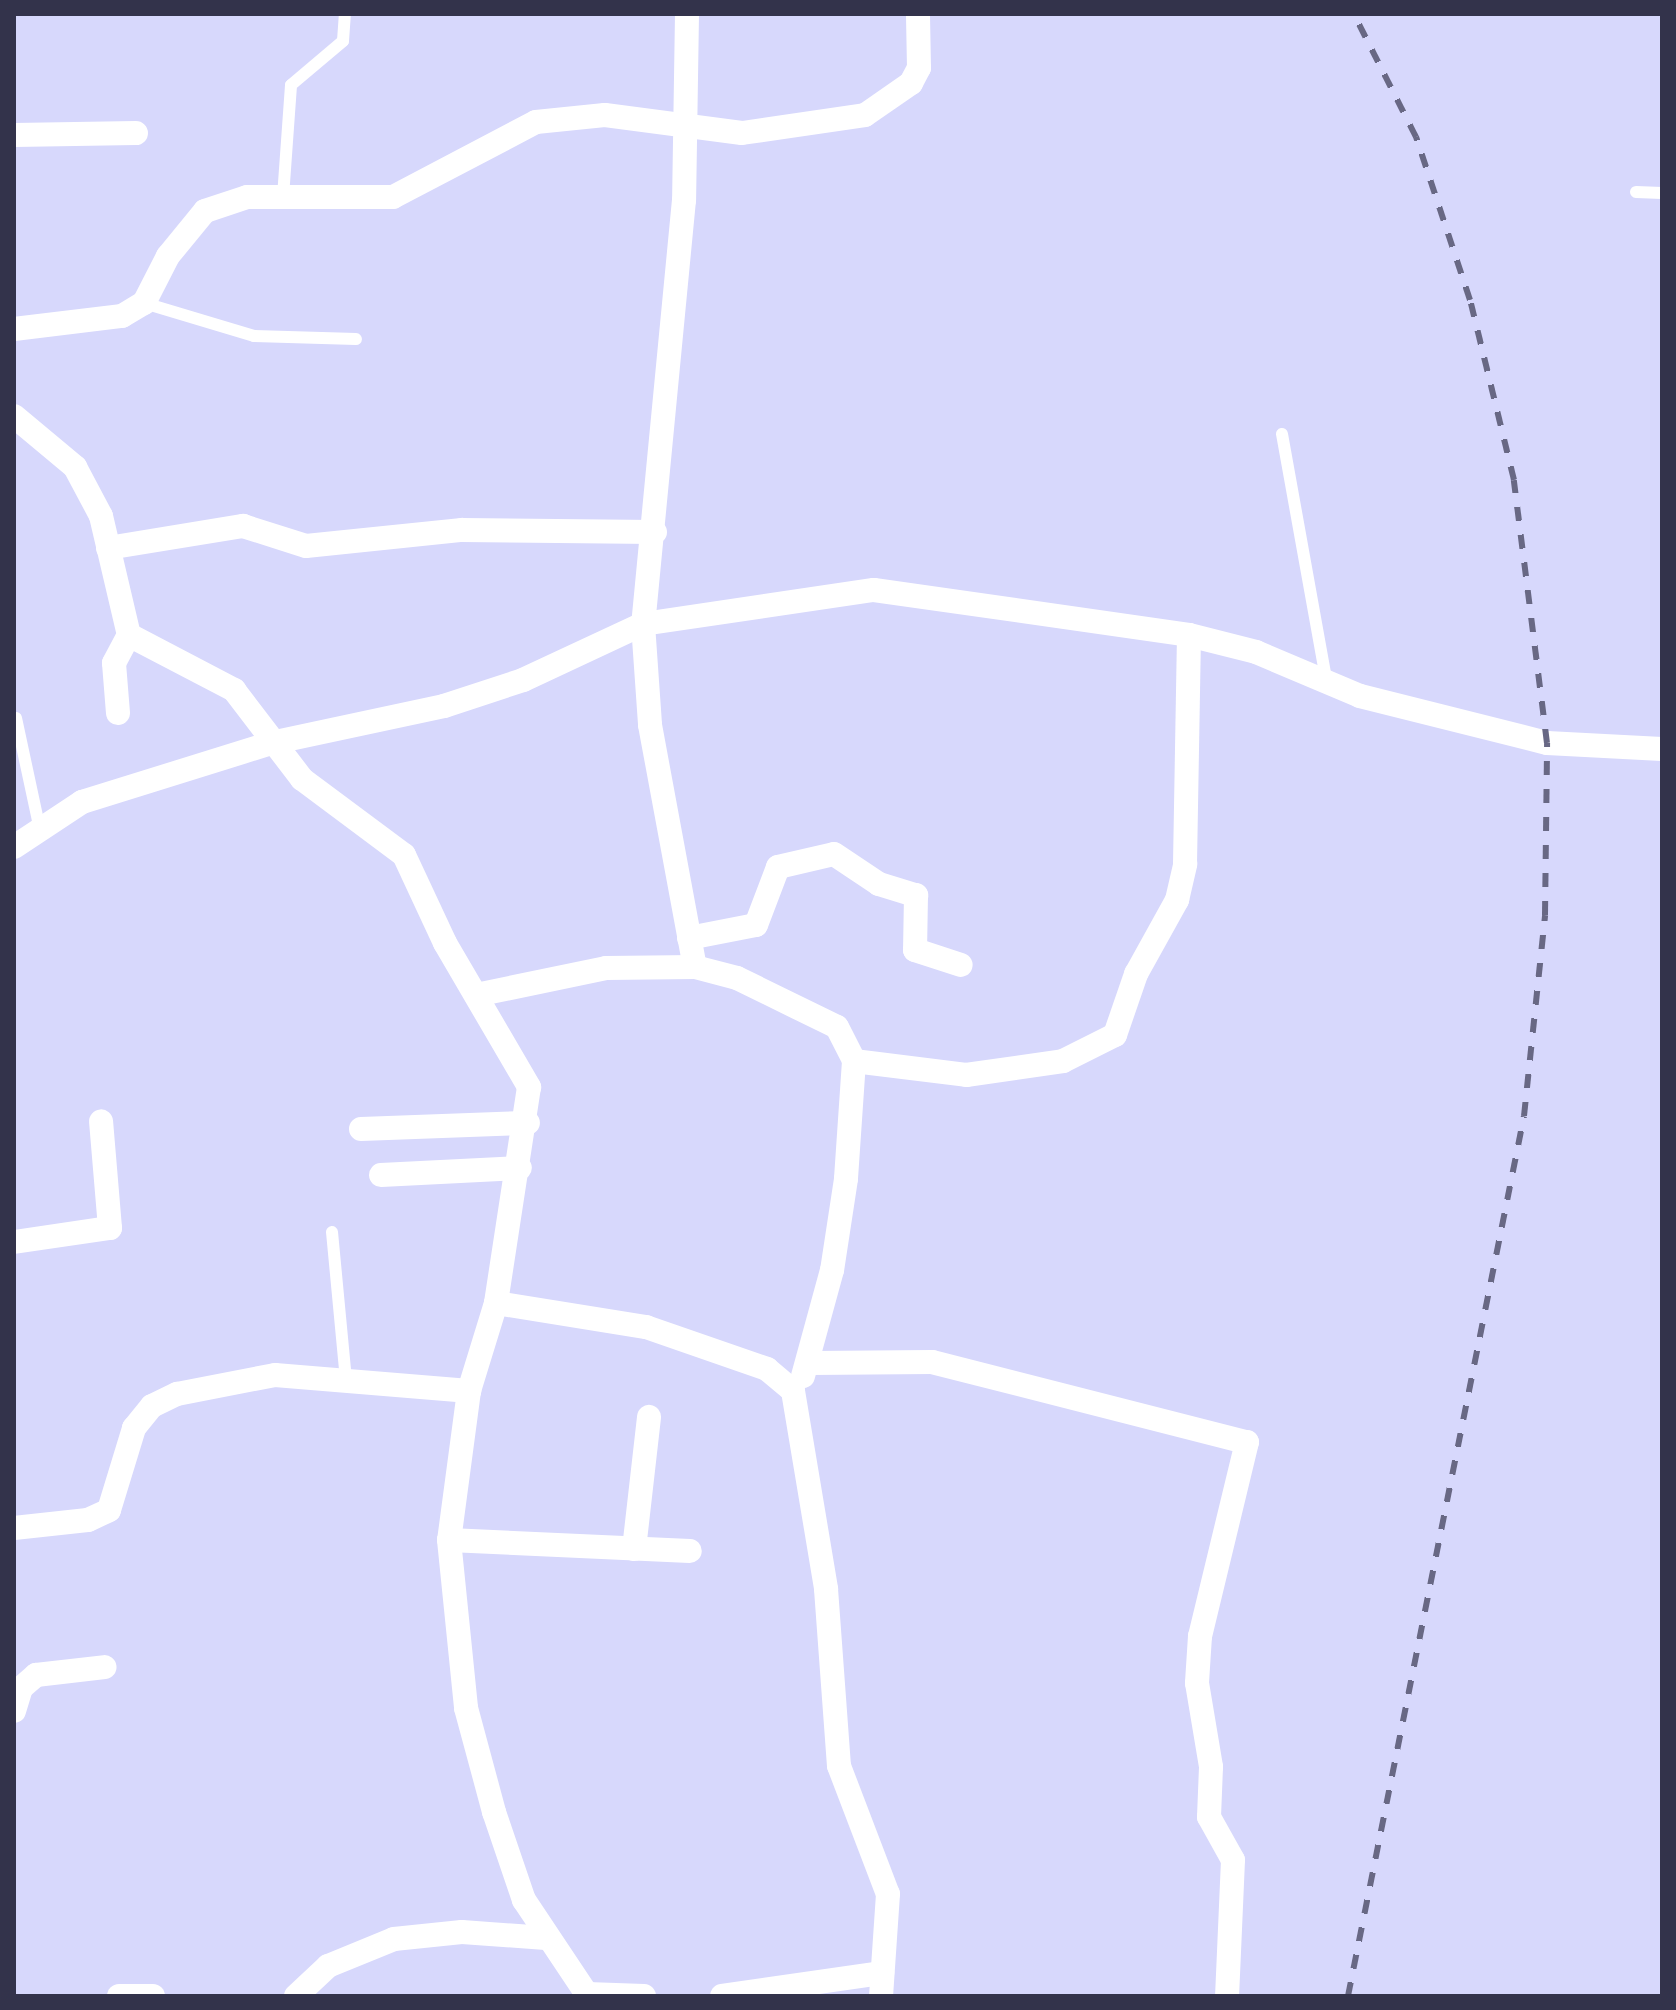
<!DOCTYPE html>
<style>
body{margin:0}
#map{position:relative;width:1676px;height:2010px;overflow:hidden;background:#d7d8fc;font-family:"Alegreya Sans",sans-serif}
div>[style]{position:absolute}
.lane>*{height:12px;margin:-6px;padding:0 6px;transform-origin:6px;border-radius:6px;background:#fff}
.street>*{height:24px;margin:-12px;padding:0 12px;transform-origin:12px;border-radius:12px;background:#fff}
.rail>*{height:6px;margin-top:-3px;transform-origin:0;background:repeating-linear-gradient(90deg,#686884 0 14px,transparent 0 28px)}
span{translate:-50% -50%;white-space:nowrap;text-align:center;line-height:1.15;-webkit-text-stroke:7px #fdfdfd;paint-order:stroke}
.frame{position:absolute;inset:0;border:16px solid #33334b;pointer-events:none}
</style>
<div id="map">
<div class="lane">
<i style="left:1636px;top:192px;width:26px;rotate:2deg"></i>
<i style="left:283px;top:197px;width:112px;rotate:-85.9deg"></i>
<i style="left:291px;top:85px;width:68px;rotate:-40.2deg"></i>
<i style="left:343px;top:41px;width:27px;rotate:-86deg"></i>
<i style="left:144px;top:303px;width:115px;rotate:16.7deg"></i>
<i style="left:254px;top:336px;width:102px;rotate:1.7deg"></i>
<i style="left:1282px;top:434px;width:253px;rotate:79.8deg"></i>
<i style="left:16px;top:718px;width:115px;rotate:77.9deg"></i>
<i style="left:332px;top:1232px;width:148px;rotate:84.6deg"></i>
</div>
<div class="street">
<i style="left:687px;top:14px;width:186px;rotate:90.9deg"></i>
<i style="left:684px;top:200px;width:426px;rotate:95.5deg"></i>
<i style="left:643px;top:624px;width:101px;rotate:86deg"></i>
<i style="left:650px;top:725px;width:246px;rotate:79.5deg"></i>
<i style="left:14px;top:135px;width:122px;rotate:-0.9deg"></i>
<i style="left:14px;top:329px;width:109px;rotate:-6.9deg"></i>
<i style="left:122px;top:316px;width:26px;rotate:-31deg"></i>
<i style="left:144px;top:303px;width:53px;rotate:-62.9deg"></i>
<i style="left:168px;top:256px;width:58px;rotate:-50.6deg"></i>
<i style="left:205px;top:211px;width:44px;rotate:-18.4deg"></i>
<i style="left:247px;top:197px;width:146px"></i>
<i style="left:393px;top:197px;width:161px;rotate:-27.7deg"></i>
<i style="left:536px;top:122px;width:69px;rotate:-5.8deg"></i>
<i style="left:605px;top:115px;width:138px;rotate:7.5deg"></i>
<i style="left:742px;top:133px;width:124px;rotate:-8.3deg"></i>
<i style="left:865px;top:115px;width:56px;rotate:-34.8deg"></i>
<i style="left:911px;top:83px;width:17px;rotate:-62deg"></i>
<i style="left:919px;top:68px;width:54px;rotate:-91.1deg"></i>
<i style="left:14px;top:416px;width:80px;rotate:39.9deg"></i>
<i style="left:75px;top:467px;width:55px;rotate:62deg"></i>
<i style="left:101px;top:516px;width:122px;rotate:76.8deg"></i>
<i style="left:129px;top:635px;width:119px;rotate:27.6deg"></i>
<i style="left:234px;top:690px;width:112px;rotate:52.6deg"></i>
<i style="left:302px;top:779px;width:127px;rotate:36.7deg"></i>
<i style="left:404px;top:855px;width:97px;rotate:65deg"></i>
<i style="left:445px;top:943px;width:167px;rotate:59.7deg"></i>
<i style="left:529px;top:1087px;width:219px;rotate:98.7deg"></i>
<i style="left:496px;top:1303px;width:92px;rotate:107.1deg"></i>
<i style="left:469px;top:1391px;width:150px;rotate:97.6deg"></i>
<i style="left:449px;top:1540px;width:169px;rotate:84.2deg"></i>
<i style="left:466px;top:1708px;width:108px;rotate:74.9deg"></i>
<i style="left:494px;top:1812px;width:93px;rotate:71.2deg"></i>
<i style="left:524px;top:1900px;width:115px;rotate:56.3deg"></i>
<i style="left:108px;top:548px;width:137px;rotate:-9.3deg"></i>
<i style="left:243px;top:526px;width:66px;rotate:17.6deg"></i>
<i style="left:306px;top:546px;width:157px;rotate:-5.9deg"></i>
<i style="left:462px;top:530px;width:193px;rotate:0.6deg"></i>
<i style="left:118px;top:713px;width:50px;rotate:-94.6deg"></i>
<i style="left:114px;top:663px;width:32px;rotate:-62deg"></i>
<i style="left:14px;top:847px;width:82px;rotate:-33.5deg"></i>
<i style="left:82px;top:802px;width:198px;rotate:-17.3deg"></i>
<i style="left:271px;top:743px;width:177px;rotate:-12.1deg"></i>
<i style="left:444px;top:706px;width:83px;rotate:-18.2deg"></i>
<i style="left:523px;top:680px;width:132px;rotate:-25deg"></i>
<i style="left:643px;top:624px;width:233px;rotate:-8.4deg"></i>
<i style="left:874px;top:590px;width:318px;rotate:8.1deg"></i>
<i style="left:1189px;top:635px;width:69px;rotate:14.2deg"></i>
<i style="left:1256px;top:652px;width:113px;rotate:22.9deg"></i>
<i style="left:1360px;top:696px;width:193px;rotate:14.1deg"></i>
<i style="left:1547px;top:743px;width:115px;rotate:3deg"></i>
<i style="left:689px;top:938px;width:68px;rotate:-11deg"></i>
<i style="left:756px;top:925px;width:62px;rotate:-69.2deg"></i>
<i style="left:778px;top:867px;width:57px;rotate:-13.1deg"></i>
<i style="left:834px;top:854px;width:54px;rotate:33.7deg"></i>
<i style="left:879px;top:884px;width:39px;rotate:17deg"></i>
<i style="left:916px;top:895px;width:55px;rotate:91deg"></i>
<i style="left:915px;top:950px;width:48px;rotate:18.1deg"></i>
<i style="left:476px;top:995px;width:133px;rotate:-11.7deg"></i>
<i style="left:606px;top:968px;width:89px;rotate:-0.6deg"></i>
<i style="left:695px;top:967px;width:43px;rotate:14.7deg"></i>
<i style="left:737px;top:978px;width:111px;rotate:26.1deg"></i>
<i style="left:837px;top:1027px;width:38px;rotate:63deg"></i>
<i style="left:854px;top:1061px;width:118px;rotate:93.9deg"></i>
<i style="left:846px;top:1179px;width:92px;rotate:98.7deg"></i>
<i style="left:832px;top:1270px;width:110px;rotate:105.3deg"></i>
<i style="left:854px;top:1061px;width:113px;rotate:7.1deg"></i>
<i style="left:966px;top:1075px;width:98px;rotate:-8.2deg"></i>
<i style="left:1063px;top:1061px;width:58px;rotate:-26.6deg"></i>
<i style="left:1115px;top:1035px;width:65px;rotate:-71deg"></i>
<i style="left:1136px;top:974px;width:85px;rotate:-61deg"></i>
<i style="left:1177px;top:900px;width:37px;rotate:-77deg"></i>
<i style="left:1185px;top:864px;width:229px;rotate:-89deg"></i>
<i style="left:361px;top:1129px;width:167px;rotate:-2.1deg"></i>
<i style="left:381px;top:1175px;width:139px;rotate:-2.9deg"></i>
<i style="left:14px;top:1242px;width:97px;rotate:-8.3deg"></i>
<i style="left:110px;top:1228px;width:107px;rotate:-94.8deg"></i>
<i style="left:496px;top:1303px;width:152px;rotate:9.1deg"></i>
<i style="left:646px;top:1327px;width:128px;rotate:19.1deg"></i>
<i style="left:767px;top:1369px;width:34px;rotate:40deg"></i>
<i style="left:793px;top:1391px;width:201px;rotate:80.5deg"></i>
<i style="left:826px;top:1589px;width:177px;rotate:85.8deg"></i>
<i style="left:839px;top:1766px;width:137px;rotate:69.1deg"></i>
<i style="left:888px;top:1894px;width:102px;rotate:93.9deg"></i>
<i style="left:811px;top:1363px;width:121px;rotate:-0.5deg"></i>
<i style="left:932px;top:1362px;width:325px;rotate:14.3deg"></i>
<i style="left:1247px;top:1442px;width:200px;rotate:103.6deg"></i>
<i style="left:1200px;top:1636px;width:47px;rotate:93.7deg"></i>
<i style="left:1197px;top:1683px;width:85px;rotate:80.5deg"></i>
<i style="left:1211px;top:1767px;width:50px;rotate:92.3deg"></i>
<i style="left:1209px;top:1817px;width:49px;rotate:60.8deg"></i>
<i style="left:1233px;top:1860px;width:136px;rotate:92.5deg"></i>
<i style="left:14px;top:1528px;width:74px;rotate:-6.2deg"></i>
<i style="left:88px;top:1520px;width:23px;rotate:-25deg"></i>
<i style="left:109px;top:1510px;width:86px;rotate:-73deg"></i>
<i style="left:134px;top:1428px;width:28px;rotate:-51deg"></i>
<i style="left:152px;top:1406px;width:28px;rotate:-26deg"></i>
<i style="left:177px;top:1394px;width:100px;rotate:-11deg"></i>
<i style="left:275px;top:1375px;width:195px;rotate:4.7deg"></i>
<i style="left:449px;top:1540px;width:241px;rotate:2.6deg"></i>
<i style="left:634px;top:1549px;width:133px;rotate:-83.5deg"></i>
<i style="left:14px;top:1711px;width:24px;rotate:-73deg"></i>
<i style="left:21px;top:1688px;width:20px;rotate:-41deg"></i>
<i style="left:36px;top:1675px;width:69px;rotate:-6.6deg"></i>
<i style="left:587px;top:1994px;width:57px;rotate:2deg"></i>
<i style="left:119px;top:1996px;width:34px"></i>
<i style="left:296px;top:1996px;width:44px;rotate:-43.2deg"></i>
<i style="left:328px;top:1966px;width:71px;rotate:-22.2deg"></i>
<i style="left:394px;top:1939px;width:68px;rotate:-5.9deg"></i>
<i style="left:462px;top:1932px;width:84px;rotate:4.1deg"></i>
<i style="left:722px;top:1996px;width:162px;rotate:-8.2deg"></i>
</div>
<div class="rail">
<i style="left:1348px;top:1996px;width:897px;rotate:-78.69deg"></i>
<i style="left:1524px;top:1116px;width:202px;rotate:-84deg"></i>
<i style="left:1545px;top:915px;width:172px;rotate:-89.3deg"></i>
<i style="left:1547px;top:743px;width:265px;rotate:-97.2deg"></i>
<i style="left:1514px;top:480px;width:185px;rotate:-103.7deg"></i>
<i style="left:1470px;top:300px;width:172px;rotate:-108.3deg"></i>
<i style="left:1416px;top:137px;width:138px;rotate:-116.8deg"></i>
</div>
<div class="frame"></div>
</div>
